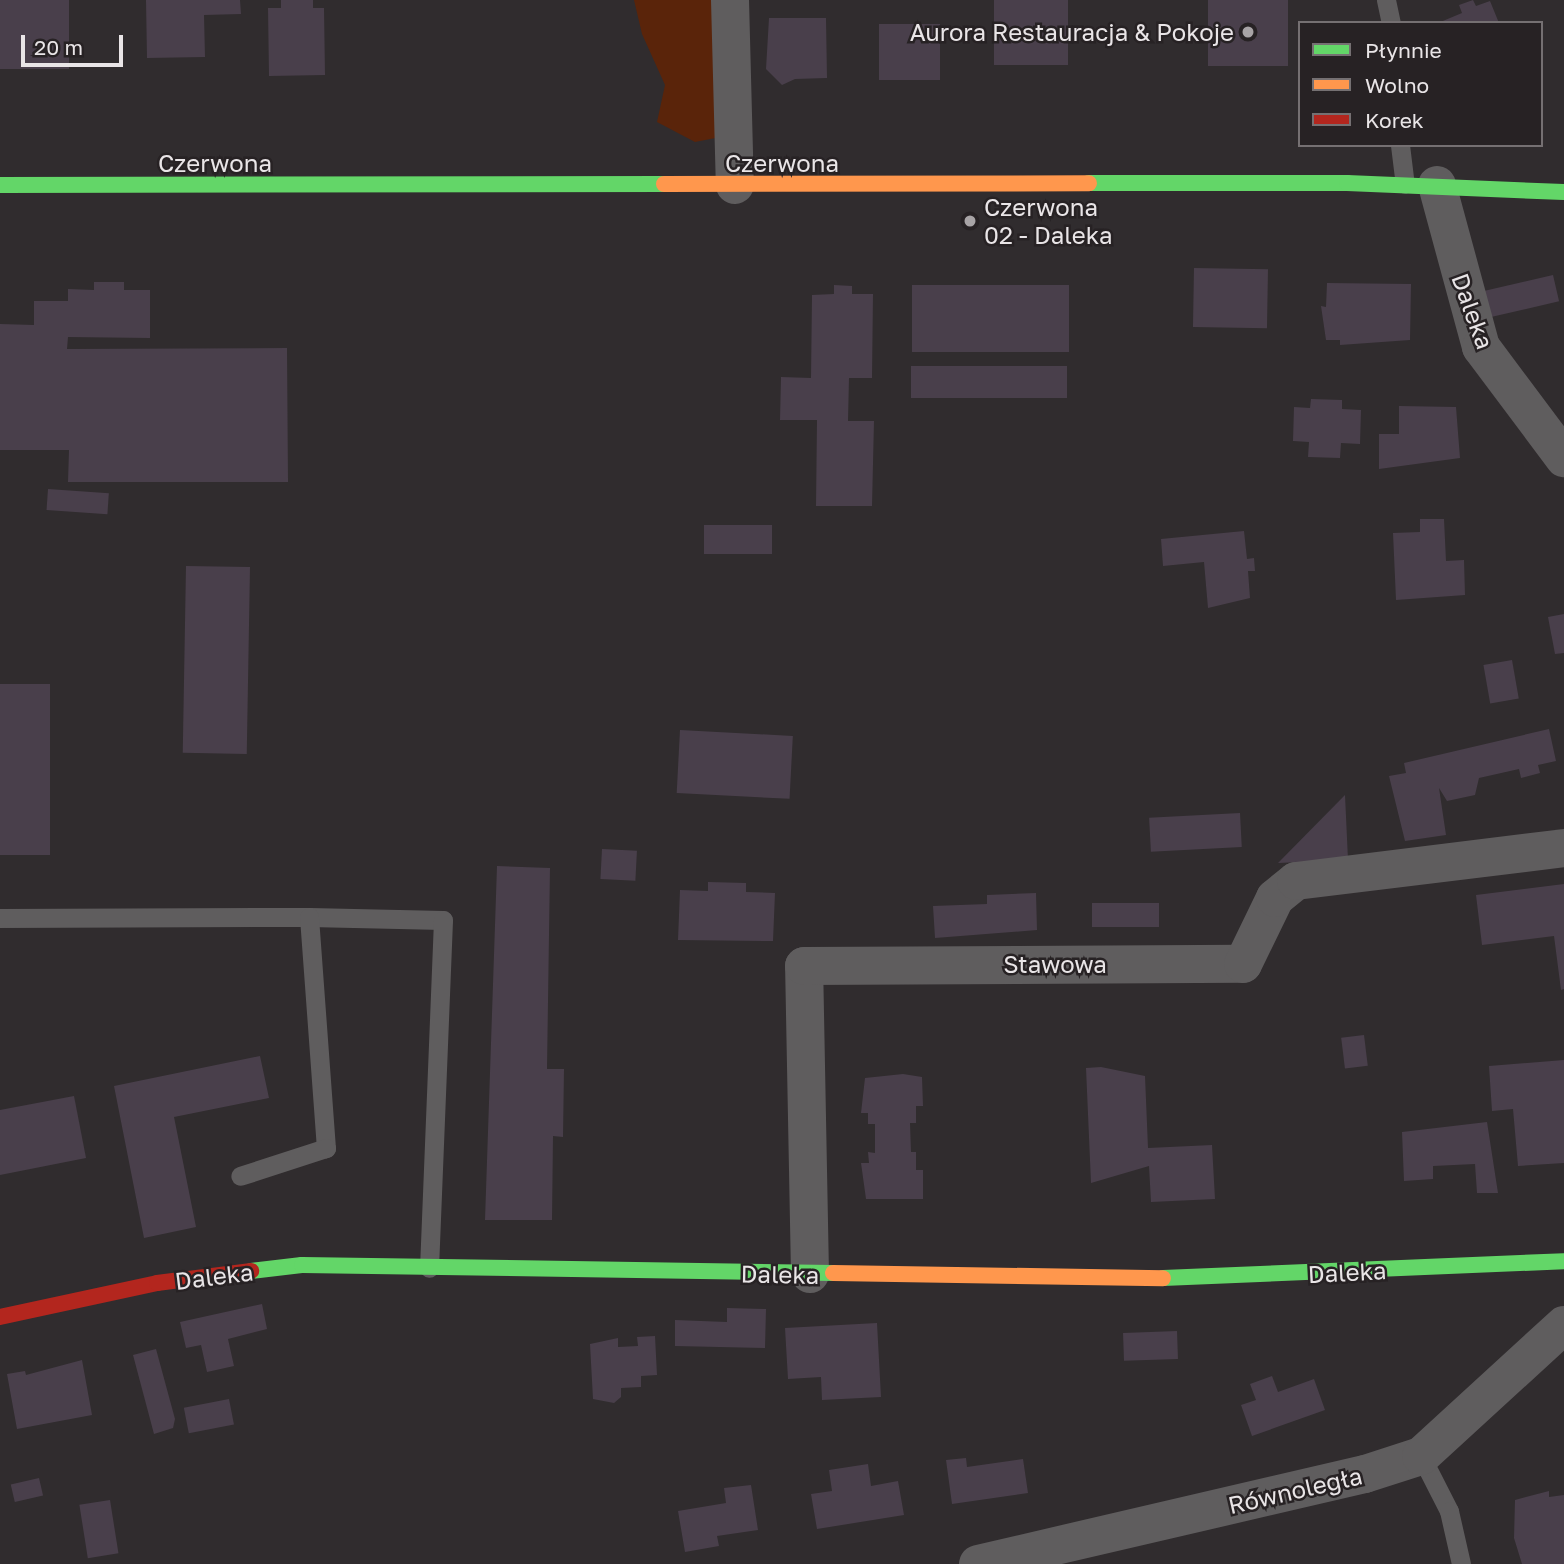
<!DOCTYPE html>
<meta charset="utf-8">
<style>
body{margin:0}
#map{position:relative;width:1564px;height:1564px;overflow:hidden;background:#302c2e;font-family:"Golos Text",sans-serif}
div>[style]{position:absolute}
.green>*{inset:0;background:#5a240a}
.building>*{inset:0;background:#493f4b;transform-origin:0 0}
.lane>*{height:19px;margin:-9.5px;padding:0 9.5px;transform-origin:9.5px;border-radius:9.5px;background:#5f5d5e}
.street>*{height:38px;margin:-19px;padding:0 19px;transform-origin:19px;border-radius:19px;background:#5f5d5e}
.fast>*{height:16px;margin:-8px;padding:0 8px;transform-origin:8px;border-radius:8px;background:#63d668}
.slow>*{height:16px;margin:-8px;padding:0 8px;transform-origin:8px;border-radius:8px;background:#ff974d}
.jam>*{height:16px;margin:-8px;padding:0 8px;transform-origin:8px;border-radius:8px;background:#b3261e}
.dots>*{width:19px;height:19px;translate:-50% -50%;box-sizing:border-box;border:4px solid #272224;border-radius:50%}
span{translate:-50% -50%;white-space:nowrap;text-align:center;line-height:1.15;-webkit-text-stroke:5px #272224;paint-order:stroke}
.poi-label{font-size:24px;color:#e9e5e7}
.right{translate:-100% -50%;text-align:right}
.left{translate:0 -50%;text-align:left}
.street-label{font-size:24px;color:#e9e5e7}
.legend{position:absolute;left:1298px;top:21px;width:245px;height:126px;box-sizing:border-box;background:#272224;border:2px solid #757072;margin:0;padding:9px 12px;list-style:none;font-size:21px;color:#e9e5e7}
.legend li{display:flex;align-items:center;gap:14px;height:35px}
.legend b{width:35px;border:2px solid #757072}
.scale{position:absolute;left:21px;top:35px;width:102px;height:32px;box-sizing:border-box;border:4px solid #e9e5e7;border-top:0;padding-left:9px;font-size:21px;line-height:24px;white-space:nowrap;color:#e9e5e7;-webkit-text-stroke:5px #272224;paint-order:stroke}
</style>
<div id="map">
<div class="green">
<i style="clip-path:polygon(634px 0,729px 0,731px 135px,695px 142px,657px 122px,665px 85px,642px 34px)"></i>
</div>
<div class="building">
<i style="left:0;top:0;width:69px;height:69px"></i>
<i style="clip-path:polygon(146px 0,240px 0,241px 14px,204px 15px,205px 57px,147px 58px)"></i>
<i style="clip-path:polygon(281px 0,313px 0,313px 8px,324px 8px,325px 75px,269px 76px,268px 8px,281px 8px)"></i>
<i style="left:994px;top:0;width:74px;height:65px"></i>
<i style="left:1208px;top:0;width:80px;height:66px"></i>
<i style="clip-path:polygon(1473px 0,1476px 6px,1490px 1px,1499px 23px,1438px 23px,1462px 13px,1459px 5px)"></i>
<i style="clip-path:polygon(769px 18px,826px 18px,827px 78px,795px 79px,782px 85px,766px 69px)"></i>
<i style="left:879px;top:24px;width:61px;height:56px"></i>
<i style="left:1194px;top:268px;width:74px;height:59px;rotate:1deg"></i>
<i style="left:1553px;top:275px;width:27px;height:71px;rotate:77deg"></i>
<i style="clip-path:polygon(94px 282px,124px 282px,124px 290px,150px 290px,150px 338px,68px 337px,67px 349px,287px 348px,288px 482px,68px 482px,69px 450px,0 450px,0 324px,34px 325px,34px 301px,68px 301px,68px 289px,94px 290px)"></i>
<i style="clip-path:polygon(1327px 283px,1411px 284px,1410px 340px,1340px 345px,1340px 340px,1326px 340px,1321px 306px,1326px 307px)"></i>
<i style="clip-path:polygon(834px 285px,852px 286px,852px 294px,873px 294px,872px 378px,849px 378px,848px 421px,874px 421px,872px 506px,816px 506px,817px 420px,780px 420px,781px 377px,811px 378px,812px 295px,834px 294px)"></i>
<i style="left:1069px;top:285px;width:67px;height:157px;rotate:90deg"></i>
<i style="left:911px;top:366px;width:156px;height:32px"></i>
<i style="clip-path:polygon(1311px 399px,1342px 400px,1342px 409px,1361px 410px,1360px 444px,1341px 443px,1340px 458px,1308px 457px,1309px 442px,1293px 441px,1294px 407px,1310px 408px)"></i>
<i style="clip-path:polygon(1399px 406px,1456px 407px,1460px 458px,1379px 469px,1379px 434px,1399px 434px)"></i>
<i style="left:48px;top:489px;width:61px;height:21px;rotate:4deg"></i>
<i style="clip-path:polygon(1420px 519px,1444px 519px,1446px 561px,1464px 560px,1465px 595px,1396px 600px,1393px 533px,1420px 532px)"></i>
<i style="left:772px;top:525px;width:29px;height:68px;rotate:90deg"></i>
<i style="clip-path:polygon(1244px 531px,1247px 559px,1254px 558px,1255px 571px,1248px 571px,1250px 598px,1208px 608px,1204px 562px,1163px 566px,1161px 539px)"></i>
<i style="left:250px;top:567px;width:187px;height:64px;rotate:91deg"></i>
<i style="clip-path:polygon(1564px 614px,1564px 653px,1555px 654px,1548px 617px)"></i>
<i style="left:1512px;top:660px;width:39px;height:29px;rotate:80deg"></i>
<i style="left:0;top:684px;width:50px;height:171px"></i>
<i style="clip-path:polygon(1549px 729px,1556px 761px,1538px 765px,1540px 773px,1521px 778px,1519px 769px,1479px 778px,1475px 795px,1447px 801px,1439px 788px,1446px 835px,1405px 841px,1389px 776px,1406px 773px,1404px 763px)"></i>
<i style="left:680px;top:730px;width:113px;height:63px;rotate:3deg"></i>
<i style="clip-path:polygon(1345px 795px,1348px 860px,1278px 863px)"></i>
<i style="left:1240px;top:813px;width:34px;height:91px;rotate:87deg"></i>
<i style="left:602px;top:849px;width:35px;height:30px;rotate:3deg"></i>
<i style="clip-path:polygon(497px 866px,550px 868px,547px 1069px,564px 1069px,563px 1137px,553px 1136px,552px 1220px,485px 1220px)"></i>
<i style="clip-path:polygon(708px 882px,746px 883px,746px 892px,775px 893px,773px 941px,678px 940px,680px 890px,708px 891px)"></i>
<i style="clip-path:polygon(1564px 884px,1564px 989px,1561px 990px,1554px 936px,1482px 945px,1476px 895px)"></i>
<i style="clip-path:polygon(1036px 893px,1037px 930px,935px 938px,933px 906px,987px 904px,987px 895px)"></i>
<i style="left:1159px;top:903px;width:24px;height:67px;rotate:90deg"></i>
<i style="left:1364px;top:1035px;width:31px;height:23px;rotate:83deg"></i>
<i style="clip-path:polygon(260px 1056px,269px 1098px,174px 1117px,196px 1227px,144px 1238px,114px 1086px)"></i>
<i style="clip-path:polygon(1564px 1060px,1564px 1163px,1518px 1166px,1513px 1109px,1492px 1111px,1489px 1066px)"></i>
<i style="clip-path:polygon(1101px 1067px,1145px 1076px,1148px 1148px,1212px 1145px,1215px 1199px,1151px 1202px,1149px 1166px,1091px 1183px,1086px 1068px)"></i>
<i style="clip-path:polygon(903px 1074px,922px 1077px,923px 1106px,916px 1106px,916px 1123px,910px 1123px,911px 1152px,916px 1152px,916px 1170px,923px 1170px,923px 1199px,866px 1199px,861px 1163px,869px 1163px,868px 1152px,875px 1153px,875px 1124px,868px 1124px,868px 1113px,861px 1113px,865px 1078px)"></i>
<i style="clip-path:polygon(74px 1096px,86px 1158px,0 1175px,0 1110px)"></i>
<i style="clip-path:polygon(1487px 1122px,1498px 1193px,1477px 1193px,1475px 1164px,1433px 1166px,1433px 1179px,1404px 1181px,1402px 1132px)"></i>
<i style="clip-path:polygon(262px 1304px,267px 1329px,228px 1339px,234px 1366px,207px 1372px,201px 1345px,186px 1348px,180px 1322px)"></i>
<i style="clip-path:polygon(727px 1308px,766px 1309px,765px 1348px,675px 1346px,675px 1320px,727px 1322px)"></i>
<i style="clip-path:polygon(877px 1323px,881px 1397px,822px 1400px,821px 1377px,788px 1379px,785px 1328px)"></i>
<i style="left:1177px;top:1331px;width:28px;height:54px;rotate:88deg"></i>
<i style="clip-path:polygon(655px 1336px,657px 1375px,641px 1376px,641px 1387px,621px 1388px,621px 1397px,614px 1403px,593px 1399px,590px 1344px,618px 1338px,618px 1347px,638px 1346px,637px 1337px)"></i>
<i style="clip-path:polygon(156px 1349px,175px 1419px,173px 1428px,154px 1434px,133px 1355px)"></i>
<i style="clip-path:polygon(82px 1360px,92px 1415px,17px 1429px,7px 1374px,25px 1371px,26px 1375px)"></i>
<i style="clip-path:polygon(1272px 1376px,1278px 1392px,1314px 1379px,1325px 1410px,1252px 1436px,1241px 1405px,1256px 1400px,1250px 1384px)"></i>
<i style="left:229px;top:1399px;width:26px;height:46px;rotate:79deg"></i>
<i style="clip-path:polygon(966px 1458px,967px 1467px,1023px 1459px,1028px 1493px,952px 1504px,946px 1460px)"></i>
<i style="clip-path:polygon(868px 1464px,871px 1486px,898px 1481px,904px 1515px,817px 1529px,811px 1494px,832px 1491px,829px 1470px)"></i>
<i style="left:39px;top:1478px;width:18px;height:29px;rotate:77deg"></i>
<i style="clip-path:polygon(751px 1485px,758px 1530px,717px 1536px,719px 1546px,685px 1552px,678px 1511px,726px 1503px,724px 1488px)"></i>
<i style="clip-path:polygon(1549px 1491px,1549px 1497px,1564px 1495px,1564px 1564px,1522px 1564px,1514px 1538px,1515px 1500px)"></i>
<i style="left:110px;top:1500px;width:54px;height:31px;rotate:81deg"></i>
</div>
<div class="lane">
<i style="left:1386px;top:0;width:24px;rotate:78deg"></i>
<i style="left:1400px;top:145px;width:39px;rotate:83deg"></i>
<i style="left:309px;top:917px;width:134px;rotate:1.3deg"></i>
<i style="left:443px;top:920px;width:348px;rotate:92.3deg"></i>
<i style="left:0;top:918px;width:309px;rotate:-0.2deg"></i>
<i style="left:309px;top:917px;width:232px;rotate:85.8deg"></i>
<i style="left:326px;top:1148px;width:90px;rotate:162deg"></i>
<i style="left:1421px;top:1456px;width:62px;rotate:63deg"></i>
<i style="left:1449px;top:1511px;width:54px;rotate:77.2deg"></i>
</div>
<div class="street">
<i style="left:730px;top:0;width:185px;rotate:88.5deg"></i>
<i style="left:1437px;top:185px;width:168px;rotate:74.8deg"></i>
<i style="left:1481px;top:347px;width:139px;rotate:53.2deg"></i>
<i style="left:810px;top:1274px;width:308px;rotate:-91.1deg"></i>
<i style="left:804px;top:966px;width:439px;rotate:-0.3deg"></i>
<i style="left:1243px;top:964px;width:73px;rotate:-64.1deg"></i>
<i style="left:1275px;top:898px;width:27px;rotate:-39deg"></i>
<i style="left:1296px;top:881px;width:270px;rotate:-7deg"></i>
<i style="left:978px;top:1564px;width:397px;rotate:-13.1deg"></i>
<i style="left:1365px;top:1474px;width:59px;rotate:-17.8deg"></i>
<i style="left:1421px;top:1456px;width:194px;rotate:-42.5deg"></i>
</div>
<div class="fast">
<i style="left:1089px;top:183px;width:258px"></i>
<i style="left:1347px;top:183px;width:217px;rotate:2.4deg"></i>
<i style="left:0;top:185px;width:664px;rotate:-0.09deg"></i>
<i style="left:251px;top:1271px;width:51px;rotate:-6.7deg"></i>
<i style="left:302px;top:1265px;width:531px;rotate:0.86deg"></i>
<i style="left:1163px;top:1278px;width:401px;rotate:-2.4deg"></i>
</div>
<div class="slow">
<i style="left:664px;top:184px;width:425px;rotate:-0.1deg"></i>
<i style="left:833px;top:1273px;width:330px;rotate:0.9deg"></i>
</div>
<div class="jam">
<i style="left:0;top:1317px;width:161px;rotate:-12.2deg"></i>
<i style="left:157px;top:1283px;width:95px;rotate:-7.3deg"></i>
</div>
<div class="dots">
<i style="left:1248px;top:32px;background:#a8a4a6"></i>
<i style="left:970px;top:221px;background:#a8a4a6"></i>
</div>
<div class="poi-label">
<span class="right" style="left:1234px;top:32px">Aurora Restauracja &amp; Pokoje</span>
<span class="left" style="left:984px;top:221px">Czerwona<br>02 - Daleka</span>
</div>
<div class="street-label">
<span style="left:215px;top:163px">Czerwona</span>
<span style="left:782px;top:163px">Czerwona</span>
<span style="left:1473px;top:311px;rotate:70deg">Daleka</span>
<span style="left:1055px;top:964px">Stawowa</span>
<span style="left:1347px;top:1272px;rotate:-3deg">Daleka</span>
<span style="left:780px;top:1274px;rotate:1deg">Daleka</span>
<span style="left:214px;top:1276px;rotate:-7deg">Daleka</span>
<span style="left:1295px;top:1490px;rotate:-13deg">Równoległa</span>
</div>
<ul class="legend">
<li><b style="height:9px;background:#63d668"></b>Płynnie</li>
<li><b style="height:9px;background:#ff974d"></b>Wolno</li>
<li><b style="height:9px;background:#b3261e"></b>Korek</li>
</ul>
<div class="scale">20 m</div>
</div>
